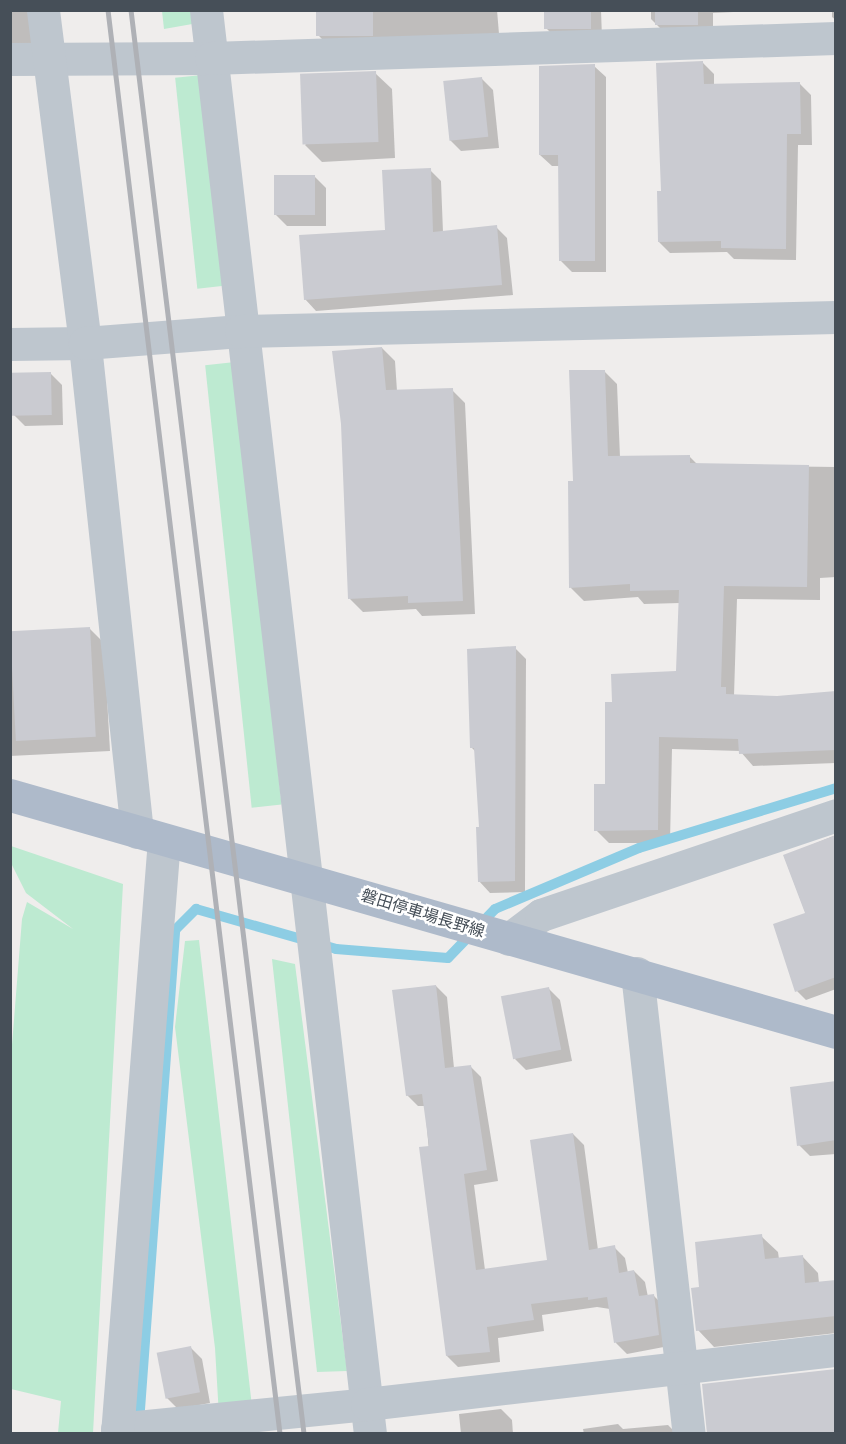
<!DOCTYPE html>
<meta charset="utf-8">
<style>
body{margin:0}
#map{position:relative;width:846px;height:1444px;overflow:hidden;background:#efedec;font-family:"PT Sans Narrow","Noto Sans JP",sans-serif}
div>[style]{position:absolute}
.green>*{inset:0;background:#bdead1;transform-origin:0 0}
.shadow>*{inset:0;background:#0003}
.stream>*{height:10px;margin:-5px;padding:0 5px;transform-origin:5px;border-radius:5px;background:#8dcde4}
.building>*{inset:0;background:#cacbd1;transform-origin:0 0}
.minor>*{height:33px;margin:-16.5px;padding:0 16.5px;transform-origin:16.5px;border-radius:16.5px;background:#bec6ce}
.major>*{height:33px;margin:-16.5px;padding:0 16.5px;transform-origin:16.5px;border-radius:16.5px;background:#aebaca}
.rail>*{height:4.5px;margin:-2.25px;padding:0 2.25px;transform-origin:2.25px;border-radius:2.25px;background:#afb1b6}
span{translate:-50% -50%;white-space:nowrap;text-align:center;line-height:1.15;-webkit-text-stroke:5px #fff;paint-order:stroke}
.street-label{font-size:16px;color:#464f58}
.frame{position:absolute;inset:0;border:12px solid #464f58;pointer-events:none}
</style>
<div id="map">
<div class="green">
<i style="clip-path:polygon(162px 11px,197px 11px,198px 23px,164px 29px)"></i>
<i style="left:202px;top:75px;width:212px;height:27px;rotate:84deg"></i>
<i style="left:235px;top:362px;width:445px;height:30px;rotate:84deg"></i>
<i style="clip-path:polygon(11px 846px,123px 884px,93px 1433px,58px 1433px,61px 1401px,11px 1389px,10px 1070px,22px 919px,27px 902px,73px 929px,26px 893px,11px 863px)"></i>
<i style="clip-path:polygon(199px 940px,255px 1433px,220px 1433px,215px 1348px,175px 1027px,185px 941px)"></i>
<i style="clip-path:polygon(272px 959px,295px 964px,347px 1371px,317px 1372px)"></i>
</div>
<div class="shadow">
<i style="clip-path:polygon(10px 10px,31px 10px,36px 50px,10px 54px)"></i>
<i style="clip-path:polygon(317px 10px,497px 10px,499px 34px,333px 50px,318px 35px)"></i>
<i style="clip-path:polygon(546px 10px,601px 10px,602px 38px,557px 39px,546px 28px)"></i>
<i style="clip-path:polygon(651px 10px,776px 10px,713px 13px,713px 34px,668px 36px,651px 19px)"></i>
<i style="clip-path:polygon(832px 10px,836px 10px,836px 20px,832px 17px)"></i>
<i style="clip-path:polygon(703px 63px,714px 74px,714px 85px,800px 84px,811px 95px,812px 145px,798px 145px,796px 260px,734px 259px,727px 252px,670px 253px,659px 242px,663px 192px,657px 64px)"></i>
<i style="clip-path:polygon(594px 66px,606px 77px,606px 272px,572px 272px,561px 261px,560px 166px,552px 166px,540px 155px)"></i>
<i style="clip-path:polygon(375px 73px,392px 89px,395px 158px,322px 162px,305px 145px)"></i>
<i style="clip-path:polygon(482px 79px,493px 90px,499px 148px,461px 151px,450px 140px)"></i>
<i style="clip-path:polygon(430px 170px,441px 181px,443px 232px,496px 227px,507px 238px,513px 295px,316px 311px,305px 299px,387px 232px)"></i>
<i style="clip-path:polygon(315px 177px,326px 188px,326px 226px,287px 226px,276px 215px)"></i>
<i style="clip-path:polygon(382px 348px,395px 361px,397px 391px,452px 390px,465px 403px,475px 614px,422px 616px,416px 609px,363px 612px,350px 599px)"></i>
<i style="clip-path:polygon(604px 371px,617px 384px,620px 457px,689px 456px,698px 465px,836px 467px,836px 577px,820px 578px,820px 600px,737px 599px,734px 696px,777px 697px,836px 692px,836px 763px,753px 766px,740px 751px,672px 749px,670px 843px,609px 843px,596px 830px,607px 786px,614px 704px,677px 672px,680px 603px,644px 604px,638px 597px,584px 601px,571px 588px,574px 482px)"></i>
<i style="clip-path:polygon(51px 374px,62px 385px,63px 425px,25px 426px,14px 415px)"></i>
<i style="clip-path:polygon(90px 629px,104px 643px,110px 751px,10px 756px,10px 633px)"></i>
<i style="clip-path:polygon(515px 648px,526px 659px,525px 892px,490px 893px,479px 881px,481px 828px,476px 752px,471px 747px)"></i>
<i style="clip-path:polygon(836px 835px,836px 989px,806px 1000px,797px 991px,806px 914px,784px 856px)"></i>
<i style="clip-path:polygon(436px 986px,447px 997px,454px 1068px,470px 1066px,481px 1077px,498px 1181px,474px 1185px,485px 1270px,549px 1261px,573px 1134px,584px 1145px,598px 1250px,614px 1247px,625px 1258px,628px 1273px,634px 1271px,645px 1282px,648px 1297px,654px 1296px,665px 1307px,669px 1346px,627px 1354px,616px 1343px,610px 1309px,597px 1307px,542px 1315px,544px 1331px,498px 1338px,500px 1362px,458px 1367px,447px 1356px,425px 1106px,418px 1106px,407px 1095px)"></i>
<i style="clip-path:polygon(549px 989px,560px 1000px,572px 1061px,526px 1070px,515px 1059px)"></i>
<i style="clip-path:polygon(836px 1082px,836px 1154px,810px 1156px,799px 1145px)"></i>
<i style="clip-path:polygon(761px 1236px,778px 1252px,779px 1259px,802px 1256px,818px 1273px,819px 1283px,836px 1281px,836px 1333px,714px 1347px,698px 1330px,701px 1288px)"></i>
<i style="clip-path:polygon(191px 1348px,202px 1359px,210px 1403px,178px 1409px,167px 1398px)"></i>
<i style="clip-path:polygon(501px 1409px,512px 1420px,513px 1434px,461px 1434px,459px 1414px)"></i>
<i style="clip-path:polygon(618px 1424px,623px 1429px,668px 1425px,677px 1434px,584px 1434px,583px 1429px)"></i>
</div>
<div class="stream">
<i style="left:139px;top:1423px;width:494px;rotate:-85.8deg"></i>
<i style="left:175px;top:930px;width:30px;rotate:-45deg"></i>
<i style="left:196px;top:909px;width:146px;rotate:15.9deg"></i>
<i style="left:336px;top:949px;width:112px;rotate:4.6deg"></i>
<i style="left:448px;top:958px;width:68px;rotate:-46.2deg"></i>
<i style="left:495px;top:909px;width:156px;rotate:-23deg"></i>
<i style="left:639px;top:848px;width:206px;rotate:-16.9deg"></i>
</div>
<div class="building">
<i style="left:316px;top:10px;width:57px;height:26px"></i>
<i style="left:544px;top:10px;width:47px;height:19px"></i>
<i style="left:655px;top:10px;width:43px;height:15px"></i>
<i style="clip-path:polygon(703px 61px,704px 84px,800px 82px,801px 134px,787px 134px,786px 249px,721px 248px,721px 241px,658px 242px,657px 191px,661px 191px,656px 63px)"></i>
<i style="clip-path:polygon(595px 64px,595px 261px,559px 261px,558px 155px,539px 155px,539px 66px)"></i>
<i style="left:376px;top:71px;width:71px;height:76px;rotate:88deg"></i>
<i style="left:482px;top:77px;width:60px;height:39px;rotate:84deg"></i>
<i style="clip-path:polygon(431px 168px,433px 232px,497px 225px,502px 285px,304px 300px,299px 235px,385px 230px,382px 170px)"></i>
<i style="left:315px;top:175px;width:40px;height:41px;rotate:90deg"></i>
<i style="clip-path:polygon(382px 347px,386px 390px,453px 388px,463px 601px,408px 603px,408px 596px,348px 599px,341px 424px,332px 351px)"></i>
<i style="clip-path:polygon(569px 370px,605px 370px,608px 456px,690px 455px,690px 463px,809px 465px,807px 587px,724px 586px,721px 687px,726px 687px,726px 694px,777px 696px,836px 691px,836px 750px,739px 754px,738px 739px,659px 737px,658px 830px,594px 831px,594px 784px,605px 784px,605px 702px,612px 702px,611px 674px,676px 671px,679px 590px,630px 591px,630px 584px,569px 588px,568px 481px,573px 481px)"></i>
<i style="left:51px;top:372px;width:43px;height:40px;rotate:89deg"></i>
<i style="left:90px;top:627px;width:110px;height:80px;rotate:87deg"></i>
<i style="clip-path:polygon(516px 646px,515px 881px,478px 882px,476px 827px,479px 827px,474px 748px,470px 748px,467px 649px)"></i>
<i style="clip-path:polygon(836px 835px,836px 977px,795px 992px,773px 924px,805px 913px,783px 855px)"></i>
<i style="clip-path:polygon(436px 985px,445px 1068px,471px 1065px,487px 1170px,464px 1174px,476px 1270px,547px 1260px,530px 1140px,573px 1133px,589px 1250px,615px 1245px,619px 1273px,634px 1270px,639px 1296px,654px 1294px,659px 1335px,614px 1343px,607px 1297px,588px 1300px,588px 1297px,531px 1304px,534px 1320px,487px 1327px,490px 1352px,446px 1356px,419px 1147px,429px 1146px,422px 1094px,406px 1096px,392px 990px)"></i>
<i style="left:549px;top:987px;width:64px;height:49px;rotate:79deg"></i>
<i style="clip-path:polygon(836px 1081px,836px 1140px,797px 1146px,790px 1087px)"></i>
<i style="clip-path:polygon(762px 1234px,765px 1259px,803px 1255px,805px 1283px,836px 1280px,836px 1316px,696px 1331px,691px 1288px,699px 1287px,695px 1242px)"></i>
<i style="left:191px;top:1346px;width:47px;height:35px;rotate:79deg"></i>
<i style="clip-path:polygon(836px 1369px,836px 1434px,707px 1434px,702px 1384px)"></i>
</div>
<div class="minor">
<i style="left:206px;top:10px;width:1433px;rotate:83.43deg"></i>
<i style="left:10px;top:59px;width:201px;rotate:-0.3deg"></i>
<i style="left:211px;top:58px;width:625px;rotate:-1.83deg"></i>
<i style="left:10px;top:344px;width:75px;rotate:-0.8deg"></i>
<i style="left:85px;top:343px;width:336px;rotate:-97.2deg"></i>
<i style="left:137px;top:832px;width:492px;rotate:-96.1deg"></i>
<i style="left:85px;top:343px;width:156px;rotate:-4.4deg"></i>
<i style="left:241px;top:331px;width:595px;rotate:-1.35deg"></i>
<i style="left:509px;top:939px;width:40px;rotate:-37deg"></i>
<i style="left:541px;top:915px;width:311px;rotate:-18.7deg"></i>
<i style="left:637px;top:973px;width:464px;rotate:83.6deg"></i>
<i style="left:117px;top:1429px;width:251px;rotate:-5.7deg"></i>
<i style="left:367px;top:1404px;width:472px;rotate:-6.6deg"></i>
<i style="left:117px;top:1434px;width:596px;rotate:-85.48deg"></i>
</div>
<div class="major">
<i style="left:10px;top:795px;width:859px;rotate:16.01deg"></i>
</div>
<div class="rail">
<i style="left:108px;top:10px;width:1434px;rotate:83.11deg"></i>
<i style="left:131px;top:10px;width:1434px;rotate:83.07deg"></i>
</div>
<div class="street-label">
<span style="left:423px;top:913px;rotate:17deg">磐田停車場長野線</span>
</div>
<div class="frame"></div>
</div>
